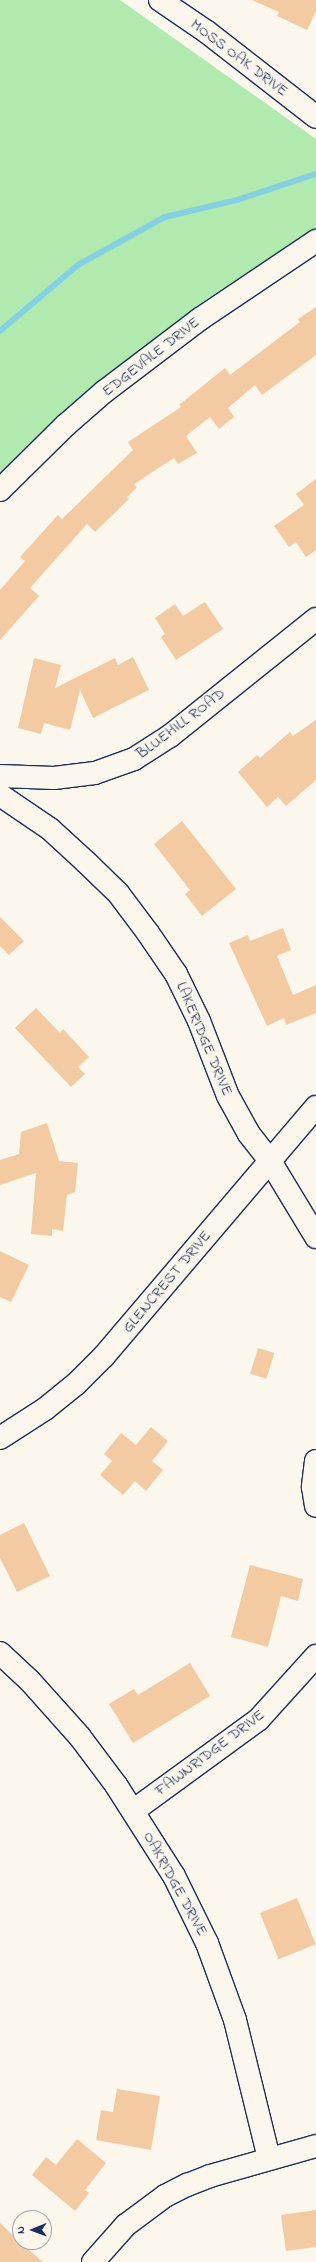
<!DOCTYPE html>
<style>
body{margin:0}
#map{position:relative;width:316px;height:2262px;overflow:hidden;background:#fbf7ec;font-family:"Indie Flower",sans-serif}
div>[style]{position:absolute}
.green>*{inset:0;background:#b1eaae}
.stream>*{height:5.5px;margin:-2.75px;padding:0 2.75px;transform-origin:2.75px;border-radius:2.75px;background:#84d1e3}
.building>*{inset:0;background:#f3caa2;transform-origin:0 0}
.roads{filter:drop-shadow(1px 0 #1b2f5e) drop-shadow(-1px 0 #1b2f5e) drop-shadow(0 1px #1b2f5e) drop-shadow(0 -1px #1b2f5e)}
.street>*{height:22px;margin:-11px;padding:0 11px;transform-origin:11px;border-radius:11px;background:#fbf7ec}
span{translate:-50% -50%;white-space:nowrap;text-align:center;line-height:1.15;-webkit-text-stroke:3px #fbf7ec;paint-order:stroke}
.street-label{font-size:16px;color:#1b2f5e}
.north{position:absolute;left:12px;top:2210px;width:40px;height:40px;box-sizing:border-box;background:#fbf7ec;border:1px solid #a1a7b3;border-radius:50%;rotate:269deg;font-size:11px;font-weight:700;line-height:16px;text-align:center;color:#1b2f5e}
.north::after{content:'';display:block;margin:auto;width:14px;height:18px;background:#1b2f5e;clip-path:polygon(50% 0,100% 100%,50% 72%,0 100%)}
</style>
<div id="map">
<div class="green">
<i style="clip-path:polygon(0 0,120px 0,316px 139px,316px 228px,204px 301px,98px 386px,0 475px)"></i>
</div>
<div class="stream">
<i style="left:0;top:331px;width:102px;rotate:-40.2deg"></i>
<i style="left:78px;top:265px;width:99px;rotate:-28.9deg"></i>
<i style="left:165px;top:217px;width:74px;rotate:-13.3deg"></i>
<i style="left:237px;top:200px;width:83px;rotate:-18.2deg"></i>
</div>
<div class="building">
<i style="clip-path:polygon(252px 0,316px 0,316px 11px,307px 30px,277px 16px,279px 12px)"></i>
<i style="clip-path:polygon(316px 307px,316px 355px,262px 395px,255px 385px,228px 408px,234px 417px,219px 429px,210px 417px,186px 436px,197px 453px,178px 464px,174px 458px,134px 484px,137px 487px,127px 497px,129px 499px,95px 532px,87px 524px,30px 588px,39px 596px,0 640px,0 590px,25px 561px,20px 557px,58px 515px,62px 519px,133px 450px,128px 442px,181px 407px,179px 405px,225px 368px,230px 375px,300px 322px,298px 319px)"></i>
<i style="clip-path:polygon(316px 479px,316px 550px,306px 557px,296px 542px,289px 547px,274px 526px,304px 505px,296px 494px)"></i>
<i style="clip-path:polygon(205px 602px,223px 629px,176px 660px,161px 637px,165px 634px,155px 618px,175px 604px,183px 616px)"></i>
<i style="clip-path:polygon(133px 657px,149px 690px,93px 718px,80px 690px,70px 730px,44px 723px,41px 734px,18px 728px,34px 658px,61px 665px,55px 688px,115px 658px,118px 665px)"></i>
<i style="clip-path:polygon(316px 720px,316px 780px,286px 806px,278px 797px,267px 807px,238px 772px,257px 755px,260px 758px,290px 732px,293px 736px)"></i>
<i style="clip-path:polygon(182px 821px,236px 889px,202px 916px,185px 894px,190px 890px,154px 844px)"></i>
<i style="clip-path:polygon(0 917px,24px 941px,9px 955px,0 946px)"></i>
<i style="clip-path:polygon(283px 928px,291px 950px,277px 956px,293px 995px,316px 985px,316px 1013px,286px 1025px,284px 1018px,267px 1026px,229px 943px,248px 935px,250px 941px)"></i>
<i style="clip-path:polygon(36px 1008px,60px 1033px,63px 1029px,89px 1057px,78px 1067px,85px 1074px,71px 1087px,15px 1028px)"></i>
<i style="clip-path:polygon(47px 1123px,59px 1161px,78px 1163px,75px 1192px,67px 1195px,63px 1231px,52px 1229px,52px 1236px,31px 1234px,36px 1173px,0 1185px,0 1160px,19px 1154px,21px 1132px)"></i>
<i style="clip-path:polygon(0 1251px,29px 1265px,11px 1302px,0 1297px)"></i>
<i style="left:258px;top:1348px;width:17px;height:27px;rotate:17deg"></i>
<i style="clip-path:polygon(151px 1427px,168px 1441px,152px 1461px,163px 1470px,146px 1491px,135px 1481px,123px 1495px,100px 1475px,112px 1461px,104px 1454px,121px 1433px,136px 1445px)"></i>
<i style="clip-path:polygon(24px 1523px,50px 1576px,17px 1592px,0 1558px,0 1535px)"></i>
<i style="clip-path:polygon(250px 1565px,303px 1579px,298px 1601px,281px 1596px,268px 1647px,231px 1637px)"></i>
<i style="clip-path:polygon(190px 1663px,210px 1696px,133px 1743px,109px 1704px,134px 1689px,138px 1695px)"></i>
<i style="left:297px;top:1898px;width:50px;height:40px;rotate:68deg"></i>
<i style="clip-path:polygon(117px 2089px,160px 2096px,151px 2150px,96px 2140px,101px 2110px,113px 2112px)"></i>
<i style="clip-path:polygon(77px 2139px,106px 2163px,85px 2190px,89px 2193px,75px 2211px,32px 2175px,46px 2157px,56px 2165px)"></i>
<i style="clip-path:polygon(316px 2210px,316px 2247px,286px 2251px,281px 2215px)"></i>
<i style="clip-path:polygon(0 2223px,20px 2242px,43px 2262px,0 2262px)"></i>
</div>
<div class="roads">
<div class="street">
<i style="left:160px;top:0;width:57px;rotate:34.2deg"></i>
<i style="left:207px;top:32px;width:138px;rotate:37.9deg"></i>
<i style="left:0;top:490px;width:93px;rotate:-44.6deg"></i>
<i style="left:66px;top:425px;width:52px;rotate:-41.1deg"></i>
<i style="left:105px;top:391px;width:119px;rotate:-37.2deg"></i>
<i style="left:200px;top:319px;width:140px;rotate:-33.9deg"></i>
<i style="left:0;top:776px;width:54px;rotate:2.1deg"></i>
<i style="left:54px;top:778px;width:41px;rotate:-7deg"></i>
<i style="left:95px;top:773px;width:41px;rotate:-19.7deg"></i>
<i style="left:134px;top:759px;width:43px;rotate:-32.6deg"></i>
<i style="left:170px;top:736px;width:187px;rotate:-38.7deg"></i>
<i style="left:0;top:795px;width:60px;rotate:34.2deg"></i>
<i style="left:50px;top:829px;width:49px;rotate:42.5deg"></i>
<i style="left:86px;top:862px;width:45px;rotate:44.1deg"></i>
<i style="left:118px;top:893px;width:50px;rotate:53.1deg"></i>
<i style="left:148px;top:933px;width:50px;rotate:55.7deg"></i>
<i style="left:176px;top:974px;width:52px;rotate:63.9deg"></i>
<i style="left:199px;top:1021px;width:80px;rotate:68.9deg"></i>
<i style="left:228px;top:1096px;width:43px;rotate:61.1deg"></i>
<i style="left:249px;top:1134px;width:34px;rotate:52deg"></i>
<i style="left:270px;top:1161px;width:89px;rotate:58.8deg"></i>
<i style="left:0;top:1438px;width:54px;rotate:-32.8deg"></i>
<i style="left:45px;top:1409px;width:40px;rotate:-39deg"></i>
<i style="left:76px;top:1384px;width:40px;rotate:-45deg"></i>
<i style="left:104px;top:1356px;width:327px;rotate:-49.6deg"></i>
<i style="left:316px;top:1461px;width:26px;rotate:97deg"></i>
<i style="left:313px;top:1487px;width:19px;rotate:81deg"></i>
<i style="left:0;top:1653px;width:41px;rotate:43deg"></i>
<i style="left:30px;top:1681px;width:75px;rotate:48.2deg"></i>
<i style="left:80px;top:1737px;width:60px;rotate:53.1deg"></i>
<i style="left:116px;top:1785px;width:108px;rotate:57.5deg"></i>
<i style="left:174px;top:1876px;width:75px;rotate:63.8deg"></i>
<i style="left:207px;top:1943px;width:82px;rotate:70deg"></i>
<i style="left:235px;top:2020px;width:142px;rotate:76.2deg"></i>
<i style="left:133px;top:1811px;width:156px;rotate:-36.1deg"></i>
<i style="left:259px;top:1719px;width:85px;rotate:-47.9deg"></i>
<i style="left:93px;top:2262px;width:50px;rotate:-48.3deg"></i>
<i style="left:126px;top:2225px;width:49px;rotate:-36.6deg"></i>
<i style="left:165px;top:2196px;width:25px;rotate:-27deg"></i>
<i style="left:187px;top:2185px;width:25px;rotate:-21deg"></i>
<i style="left:210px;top:2176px;width:110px;rotate:-15.8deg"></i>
</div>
</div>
<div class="street-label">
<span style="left:239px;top:58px;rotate:37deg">MOSS OAK DRIVE</span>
<span style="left:151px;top:357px;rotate:-38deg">EDGEVALE DRIVE</span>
<span style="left:181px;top:724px;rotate:-37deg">BLUEHILL ROAD</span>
<span style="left:204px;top:1039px;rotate:67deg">LAKERIDGE DRIVE</span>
<span style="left:167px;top:1282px;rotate:-50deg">GLENCREST DRIVE</span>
<span style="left:210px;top:1753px;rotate:-37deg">FAWNRIDGE DRIVE</span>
<span style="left:175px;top:1884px;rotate:61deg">OAKRIDGE DRIVE</span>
</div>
<div class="north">N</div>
</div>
